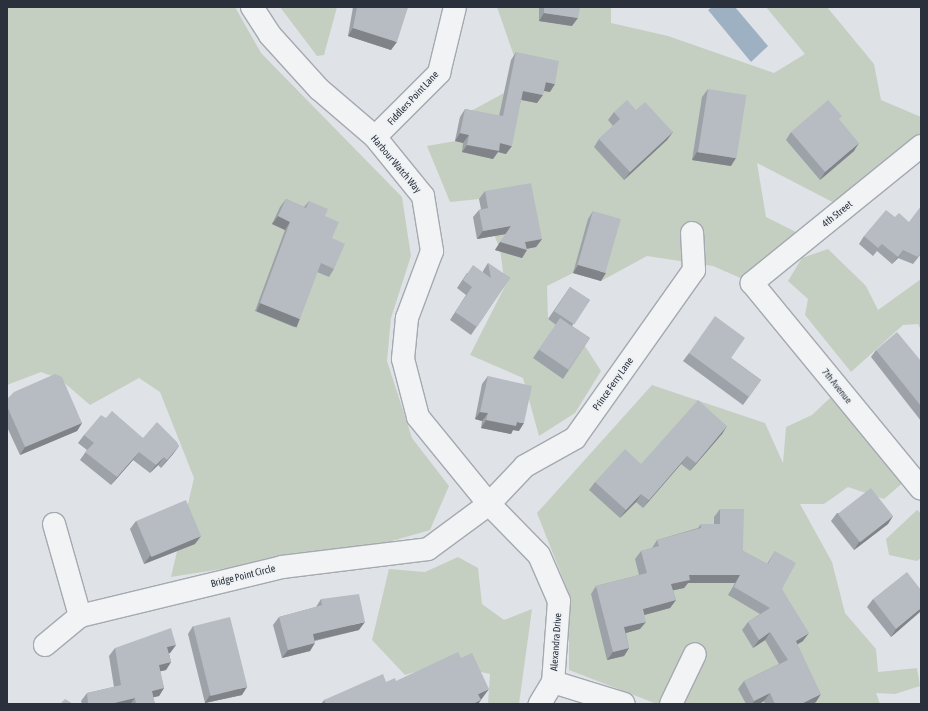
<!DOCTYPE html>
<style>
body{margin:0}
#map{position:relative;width:928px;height:711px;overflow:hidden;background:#dfe2e7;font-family:"Asap Condensed",sans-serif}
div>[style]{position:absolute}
.green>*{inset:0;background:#c5cfc1}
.water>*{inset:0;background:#9eb1c3}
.roads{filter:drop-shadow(1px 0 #a5a9b0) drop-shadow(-1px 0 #a5a9b0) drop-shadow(0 1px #a5a9b0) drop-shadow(0 -1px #a5a9b0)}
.minor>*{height:22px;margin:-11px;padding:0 11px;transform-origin:11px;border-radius:11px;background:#f1f3f5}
.wall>*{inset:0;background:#9da2a8}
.shaded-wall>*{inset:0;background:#808488;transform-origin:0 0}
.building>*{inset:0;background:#b7bcc3;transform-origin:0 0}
span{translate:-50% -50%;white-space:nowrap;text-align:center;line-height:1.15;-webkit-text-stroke:3.5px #eef1f4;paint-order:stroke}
.street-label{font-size:10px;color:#2a313c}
.frame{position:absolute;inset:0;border:8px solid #2a313c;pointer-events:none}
</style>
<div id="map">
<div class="green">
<i style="clip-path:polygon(7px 7px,235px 7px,261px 53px,402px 197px,411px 256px,391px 318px,387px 361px,412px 438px,449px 486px,430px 530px,385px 543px,171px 577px,194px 478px,160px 392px,139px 378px,90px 405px,60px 379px,41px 372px,7px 385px)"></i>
<i style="clip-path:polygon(280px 7px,337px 7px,324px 55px,317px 56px)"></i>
<i style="clip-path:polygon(497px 7px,611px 7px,611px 23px,668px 36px,774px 73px,805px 54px,766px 7px,827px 7px,874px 64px,881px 100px,921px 117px,921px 154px,844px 208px,757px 163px,766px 217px,808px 238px,752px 283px,713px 266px,647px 256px,601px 281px,573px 273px,547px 286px,548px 319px,585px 346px,601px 371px,575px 413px,539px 436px,523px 378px,470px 355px,505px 286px,500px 249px,479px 199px,450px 202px,427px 146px,455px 141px,460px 117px,504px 93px,514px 56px)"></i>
<i style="clip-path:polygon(828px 249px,866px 286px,878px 310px,921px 279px,921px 330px,918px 324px,903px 325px,851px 372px,805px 315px,808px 299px,788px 281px,802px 258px)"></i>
<i style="clip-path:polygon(652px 385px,765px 423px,783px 463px,786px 427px,812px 415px,831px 397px,905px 481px,884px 499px,848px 487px,824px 504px,800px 504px,832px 562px,845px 613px,876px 649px,878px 672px,917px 668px,920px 686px,895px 694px,876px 693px,880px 704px,657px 704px,569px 670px,569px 594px,537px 513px)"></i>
<i style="clip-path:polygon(917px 510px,921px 513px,921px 558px,917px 561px,889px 555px,886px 539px)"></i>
<i style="clip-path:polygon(458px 557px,478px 568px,482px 604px,504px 620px,532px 609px,519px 704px,488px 704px,490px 674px,443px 664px,405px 675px,372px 640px,389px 569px,425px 572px)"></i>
</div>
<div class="water">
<i style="clip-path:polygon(712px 7px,735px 7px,768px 46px,751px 62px,708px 10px)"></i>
</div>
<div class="roads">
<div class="minor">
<i style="left:252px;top:7px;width:33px;rotate:57deg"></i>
<i style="left:270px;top:35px;width:73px;rotate:47.8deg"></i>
<i style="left:319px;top:89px;width:74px;rotate:40.6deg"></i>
<i style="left:375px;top:137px;width:76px;rotate:50.9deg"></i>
<i style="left:423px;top:196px;width:56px;rotate:80.7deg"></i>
<i style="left:432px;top:251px;width:72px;rotate:110.5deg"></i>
<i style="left:407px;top:318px;width:41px;rotate:95.6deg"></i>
<i style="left:403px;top:359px;width:60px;rotate:75.5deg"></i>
<i style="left:418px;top:417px;width:112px;rotate:50.8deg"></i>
<i style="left:489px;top:504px;width:71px;rotate:45.6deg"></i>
<i style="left:539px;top:555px;width:50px;rotate:66.5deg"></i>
<i style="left:559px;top:601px;width:81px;rotate:94.2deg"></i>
<i style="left:553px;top:682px;width:26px;rotate:121deg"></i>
<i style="left:375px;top:137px;width:91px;rotate:-45deg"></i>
<i style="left:439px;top:73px;width:68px;rotate:-76.4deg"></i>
<i style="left:921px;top:146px;width:218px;rotate:141deg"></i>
<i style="left:752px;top:283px;width:266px;rotate:50.6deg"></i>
<i style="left:54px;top:524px;width:96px;rotate:74.2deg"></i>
<i style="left:80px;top:616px;width:208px;rotate:-13.6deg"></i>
<i style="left:282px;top:567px;width:147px;rotate:-7deg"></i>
<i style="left:428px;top:549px;width:76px;rotate:-36.4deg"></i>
<i style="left:489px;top:504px;width:52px;rotate:-46.5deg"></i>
<i style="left:525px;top:466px;width:57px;rotate:-29.2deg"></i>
<i style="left:575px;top:438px;width:206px;rotate:-54.7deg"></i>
<i style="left:694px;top:270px;width:37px;rotate:-93deg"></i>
<i style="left:45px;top:645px;width:45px;rotate:-39.6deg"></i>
<i style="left:553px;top:682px;width:74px;rotate:17.2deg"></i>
<i style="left:671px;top:704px;width:55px;rotate:-64.4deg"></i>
</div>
</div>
<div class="wall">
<i style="clip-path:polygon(353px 7px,408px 7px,391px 50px,348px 36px)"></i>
<i style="clip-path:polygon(539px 7px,580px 7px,572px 26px,539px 21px)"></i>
<i style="clip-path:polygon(516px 52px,550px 92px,544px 91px,537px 103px,521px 100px,506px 154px,498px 152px,493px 159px,462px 152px,463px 143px,455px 141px,460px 117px,465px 109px,499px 116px,511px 60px)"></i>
<i style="clip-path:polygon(708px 89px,731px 166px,692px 160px,702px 97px)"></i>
<i style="clip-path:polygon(636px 110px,673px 132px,667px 140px,624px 180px,594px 147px,599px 139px,613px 126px,608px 120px,614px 112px)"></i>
<i style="clip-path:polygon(791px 132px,854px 151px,820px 180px,786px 140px)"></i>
<i style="clip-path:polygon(485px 191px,542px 239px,536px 247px,527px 249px,522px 258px,495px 250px,506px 234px,477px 239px,473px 217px,479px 210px,481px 209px,479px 199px)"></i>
<i style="clip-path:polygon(286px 199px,304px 207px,309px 201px,325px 216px,332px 238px,334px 269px,329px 277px,317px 272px,294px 327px,255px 311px,285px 230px,272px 224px,280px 207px)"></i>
<i style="clip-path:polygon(593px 211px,601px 281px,573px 273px,588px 219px)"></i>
<i style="clip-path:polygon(864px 236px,921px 254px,913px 264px,898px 258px,892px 264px,877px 251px,873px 256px,859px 244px)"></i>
<i style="clip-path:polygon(488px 263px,510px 278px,471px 335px,450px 320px,466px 295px,457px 288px,467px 273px,483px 273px,483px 271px)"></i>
<i style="clip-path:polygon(570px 287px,590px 300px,572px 326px,590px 338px,563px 379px,533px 358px,556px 325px,548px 319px)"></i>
<i style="clip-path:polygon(876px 350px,921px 361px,921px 421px,871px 357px)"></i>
<i style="clip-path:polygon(689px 353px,731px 358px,761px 380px,743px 405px,683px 361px)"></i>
<i style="clip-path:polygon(488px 376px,519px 431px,513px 430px,511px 434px,481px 428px,482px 421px,475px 419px,482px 384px)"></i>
<i style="clip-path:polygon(7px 399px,82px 423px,77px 431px,20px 455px,7px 427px)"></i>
<i style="clip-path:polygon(106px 418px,143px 438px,179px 446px,173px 454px,161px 468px,158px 465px,150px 473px,133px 460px,111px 485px,80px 460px,87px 450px,78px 443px,84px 435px)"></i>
<i style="clip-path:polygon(727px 426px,722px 434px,690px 471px,681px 464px,643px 508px,636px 502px,620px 518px,589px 490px,595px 482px,641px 464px)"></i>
<i style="clip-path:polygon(720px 509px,743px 551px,767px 564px,775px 551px,782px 589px,803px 641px,797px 644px,816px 702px,812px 704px,765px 704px,764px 701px,759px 704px,746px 704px,738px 689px,744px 681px,779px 664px,765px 640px,753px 648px,742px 630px,748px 622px,760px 614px,728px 595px,735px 583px,688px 583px,684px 588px,673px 590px,676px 600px,670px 608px,644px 615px,640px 629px,626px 633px,629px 648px,624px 656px,607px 660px,591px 594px,596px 586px,639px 575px,635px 559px,641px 551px,652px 548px,657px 540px,698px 528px,701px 524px,714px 524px,714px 517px)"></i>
<i style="clip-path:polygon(837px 513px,893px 516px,888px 524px,854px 550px,831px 521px)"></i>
<i style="clip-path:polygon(136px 521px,195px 544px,144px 564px,130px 529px)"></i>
<i style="clip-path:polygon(321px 599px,359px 630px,315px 641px,310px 651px,282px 658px,273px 625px,279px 617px,316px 607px)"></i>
<i style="clip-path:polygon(873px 599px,921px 611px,891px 637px,867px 607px)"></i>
<i style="clip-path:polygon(193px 626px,242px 695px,205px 703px,188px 634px)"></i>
<i style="clip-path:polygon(176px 645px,170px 653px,169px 653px,171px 662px,166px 670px,160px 671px,164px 688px,159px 696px,153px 697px,155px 704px,82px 704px,81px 701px,87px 693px,114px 687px,109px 656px,115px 648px)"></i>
<i style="clip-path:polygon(396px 681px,481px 700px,478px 704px,321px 704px,324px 700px,386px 682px)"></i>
</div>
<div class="shaded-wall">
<i style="clip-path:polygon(544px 13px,578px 18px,572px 26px,539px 21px)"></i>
<i style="clip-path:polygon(353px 28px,397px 42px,391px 50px,348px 36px)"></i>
<i style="clip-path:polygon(546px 82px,555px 84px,550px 92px,540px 90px)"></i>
<i style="clip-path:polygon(523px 91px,543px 95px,537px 103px,517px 99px)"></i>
<i style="clip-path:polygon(673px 132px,667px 140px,624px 180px,630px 172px)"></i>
<i style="clip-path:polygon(460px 133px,469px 135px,463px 143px,455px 141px)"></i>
<i style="clip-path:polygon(500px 143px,512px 146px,506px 154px,498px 152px,493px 159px,462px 152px,467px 145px)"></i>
<i style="clip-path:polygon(859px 143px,854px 151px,820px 180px,825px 172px)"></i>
<i style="clip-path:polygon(697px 152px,736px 158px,731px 166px,692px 160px)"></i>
<i style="clip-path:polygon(278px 216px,290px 222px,285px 230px,272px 224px)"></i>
<i style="clip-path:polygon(511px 226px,506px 234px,477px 239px,483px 231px)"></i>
<i style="clip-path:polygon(542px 239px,536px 247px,525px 249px,527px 250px,522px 258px,495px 250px,500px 242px,525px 242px)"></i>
<i style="clip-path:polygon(903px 250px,898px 258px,892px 264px,898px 257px)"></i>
<i style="clip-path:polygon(578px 265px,606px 273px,601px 281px,573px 273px)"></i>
<i style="left:260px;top:303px;width:43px;height:9px;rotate:22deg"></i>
<i style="clip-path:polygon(480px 412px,488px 413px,482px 421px,475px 419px)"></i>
<i style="clip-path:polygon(486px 420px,517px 422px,524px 423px,519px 431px,513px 430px,511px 434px,481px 428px)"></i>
<i style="clip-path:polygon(82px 423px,77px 431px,20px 455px,25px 447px)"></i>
<i style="clip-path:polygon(727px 426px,722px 434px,690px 471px,696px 463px)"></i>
<i style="clip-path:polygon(179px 446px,173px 454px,161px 468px,167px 460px)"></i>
<i style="clip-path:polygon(139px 452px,133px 460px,111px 485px,117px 477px)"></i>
<i style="clip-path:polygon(687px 456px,681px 464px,643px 508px,649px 500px)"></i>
<i style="clip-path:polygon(164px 457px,158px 465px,150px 473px,156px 465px)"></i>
<i style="clip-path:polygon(641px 494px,636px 502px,620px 518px,626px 510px)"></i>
<i style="clip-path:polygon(893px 516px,888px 524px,854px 550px,859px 542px)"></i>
<i style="clip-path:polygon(201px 536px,195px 544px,144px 564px,150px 556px)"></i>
<i style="clip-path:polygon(689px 575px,740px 575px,735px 583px,688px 583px,684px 588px,666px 592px,671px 584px)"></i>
<i style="clip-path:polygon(676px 600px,670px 608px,637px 617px,643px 609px)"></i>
<i style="clip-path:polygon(921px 608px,921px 611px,891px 637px,896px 629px)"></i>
<i style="clip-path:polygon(365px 622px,359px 630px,307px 642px,313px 634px)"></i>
<i style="clip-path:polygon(646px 622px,640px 629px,619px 635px,624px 627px)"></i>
<i style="clip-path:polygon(770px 632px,765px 640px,753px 648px,759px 640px)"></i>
<i style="clip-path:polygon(809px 633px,803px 641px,790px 649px,796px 641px)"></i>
<i style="clip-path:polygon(315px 643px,310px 651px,282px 658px,288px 650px)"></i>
<i style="clip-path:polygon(176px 645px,170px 653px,162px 655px,167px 647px)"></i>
<i style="clip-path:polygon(629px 648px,624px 656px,607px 660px,613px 652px)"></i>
<i style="clip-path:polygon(171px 662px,166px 670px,153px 673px,159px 665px)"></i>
<i style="clip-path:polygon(247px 687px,242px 695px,205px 703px,210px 695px)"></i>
<i style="clip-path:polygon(164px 688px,159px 696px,146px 699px,152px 691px)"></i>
<i style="clip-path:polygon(489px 689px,478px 704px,471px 704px,478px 694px)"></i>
<i style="clip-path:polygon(770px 693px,764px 701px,759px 704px,752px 704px,754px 701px)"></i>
<i style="clip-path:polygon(821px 694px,816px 702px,812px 704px,801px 704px)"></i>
<i style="clip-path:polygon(135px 698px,130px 704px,110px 704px)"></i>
</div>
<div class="building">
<i style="clip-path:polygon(357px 7px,408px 7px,397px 42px,353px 28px)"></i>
<i style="clip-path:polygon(544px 7px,580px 7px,578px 18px,544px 13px)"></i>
<i style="clip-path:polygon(516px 52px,559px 61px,555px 84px,546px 82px,543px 95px,523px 91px,512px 146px,500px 143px,499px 151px,467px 145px,469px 135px,460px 133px,465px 109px,503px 116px)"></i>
<i style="left:708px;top:89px;width:39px;height:64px;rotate:9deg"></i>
<i style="clip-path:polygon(627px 100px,636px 110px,645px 102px,673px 132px,630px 172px,599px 139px,620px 119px,614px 112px)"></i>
<i style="clip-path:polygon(828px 100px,842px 116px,839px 119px,859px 143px,825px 172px,791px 132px)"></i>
<i style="clip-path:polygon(531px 183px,542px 239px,525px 242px,527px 250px,500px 242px,511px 226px,483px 231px,479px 210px,488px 208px,485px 191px)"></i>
<i style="clip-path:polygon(286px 199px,306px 208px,309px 201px,328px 209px,325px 216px,339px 222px,332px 238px,345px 244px,334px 269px,321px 263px,300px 319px,260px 303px,290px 222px,278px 216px)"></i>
<i style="clip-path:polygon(921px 206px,921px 253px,918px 257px,903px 250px,898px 257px,882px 244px,878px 248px,864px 236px,886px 210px,895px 217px,899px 213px,909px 222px)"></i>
<i style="left:593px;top:211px;width:29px;height:56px;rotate:16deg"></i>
<i style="clip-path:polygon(488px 263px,510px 278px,477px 327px,455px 312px,472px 287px,463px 280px,473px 265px,491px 278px)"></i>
<i style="left:570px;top:287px;width:24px;height:29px;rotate:33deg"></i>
<i style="clip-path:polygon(715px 316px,745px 338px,731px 358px,761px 380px,749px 397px,689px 353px)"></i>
<i style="left:560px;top:318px;width:36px;height:38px;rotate:34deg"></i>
<i style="clip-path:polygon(897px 332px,921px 361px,921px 406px,876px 350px)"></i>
<i style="clip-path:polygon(55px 374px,62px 377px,82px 423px,25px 447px,7px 406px,7px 399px,14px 392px)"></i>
<i style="clip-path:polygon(488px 376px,532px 386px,524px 423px,517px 422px,516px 426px,486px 420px,488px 413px,480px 412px)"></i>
<i style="clip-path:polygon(698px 400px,727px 426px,696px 463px,687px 456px,649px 500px,641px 494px,626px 510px,595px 482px,625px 449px,641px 464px)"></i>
<i style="clip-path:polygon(112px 411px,143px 438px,157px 422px,177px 442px,179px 446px,167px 460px,164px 457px,156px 465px,139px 452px,117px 477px,85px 452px,94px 443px,84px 435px,101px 415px,106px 418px)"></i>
<i style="left:871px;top:488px;width:36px;height:42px;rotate:52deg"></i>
<i style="left:186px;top:500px;width:39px;height:54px;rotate:67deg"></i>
<i style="clip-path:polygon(720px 509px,744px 509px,743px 551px,768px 564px,775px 551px,796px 563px,782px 589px,809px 633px,796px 641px,821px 694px,801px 704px,775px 704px,770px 693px,754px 701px,744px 681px,788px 660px,770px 632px,759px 640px,748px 622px,770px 608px,734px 587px,740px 575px,689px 575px,690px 580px,671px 584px,676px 600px,643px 609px,646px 622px,624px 627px,629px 648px,613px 652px,596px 586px,647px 573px,641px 551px,659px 546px,657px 540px,701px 528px,701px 524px,720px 524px)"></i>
<i style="clip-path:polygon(907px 572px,921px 590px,921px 608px,896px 629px,873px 599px)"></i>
<i style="clip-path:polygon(359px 594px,365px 622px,313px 634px,315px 643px,288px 650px,279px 617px,322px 605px,321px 599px)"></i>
<i style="left:230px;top:617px;width:72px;height:38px;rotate:76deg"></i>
<i style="clip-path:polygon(171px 628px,176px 645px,167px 647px,171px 662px,159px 665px,164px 688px,152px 691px,155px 704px,136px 704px,135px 698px,110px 704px,88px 704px,87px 693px,121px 685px,115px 648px)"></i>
<i style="clip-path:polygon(458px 652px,461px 658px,472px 653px,489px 689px,478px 694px,481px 700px,473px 704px,326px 704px,324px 700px,383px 674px,386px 682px,395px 678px,396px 681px)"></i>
<i style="clip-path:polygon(65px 699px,73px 704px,60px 704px)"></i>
</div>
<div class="street-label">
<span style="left:413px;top:98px;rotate:-47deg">Fiddlers Point Lane</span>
<span style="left:396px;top:164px;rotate:50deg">Harbour Watch Way</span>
<span style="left:837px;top:214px;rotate:-39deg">4th Street</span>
<span style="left:613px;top:384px;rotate:-55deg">Prince Ferry Lane</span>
<span style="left:837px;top:386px;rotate:51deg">7th Avenue</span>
<span style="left:243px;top:576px;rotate:-14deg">Bridge Point Circle</span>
<span style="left:556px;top:642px;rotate:-86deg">Alexandra Drive</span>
</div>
<div class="frame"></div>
</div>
